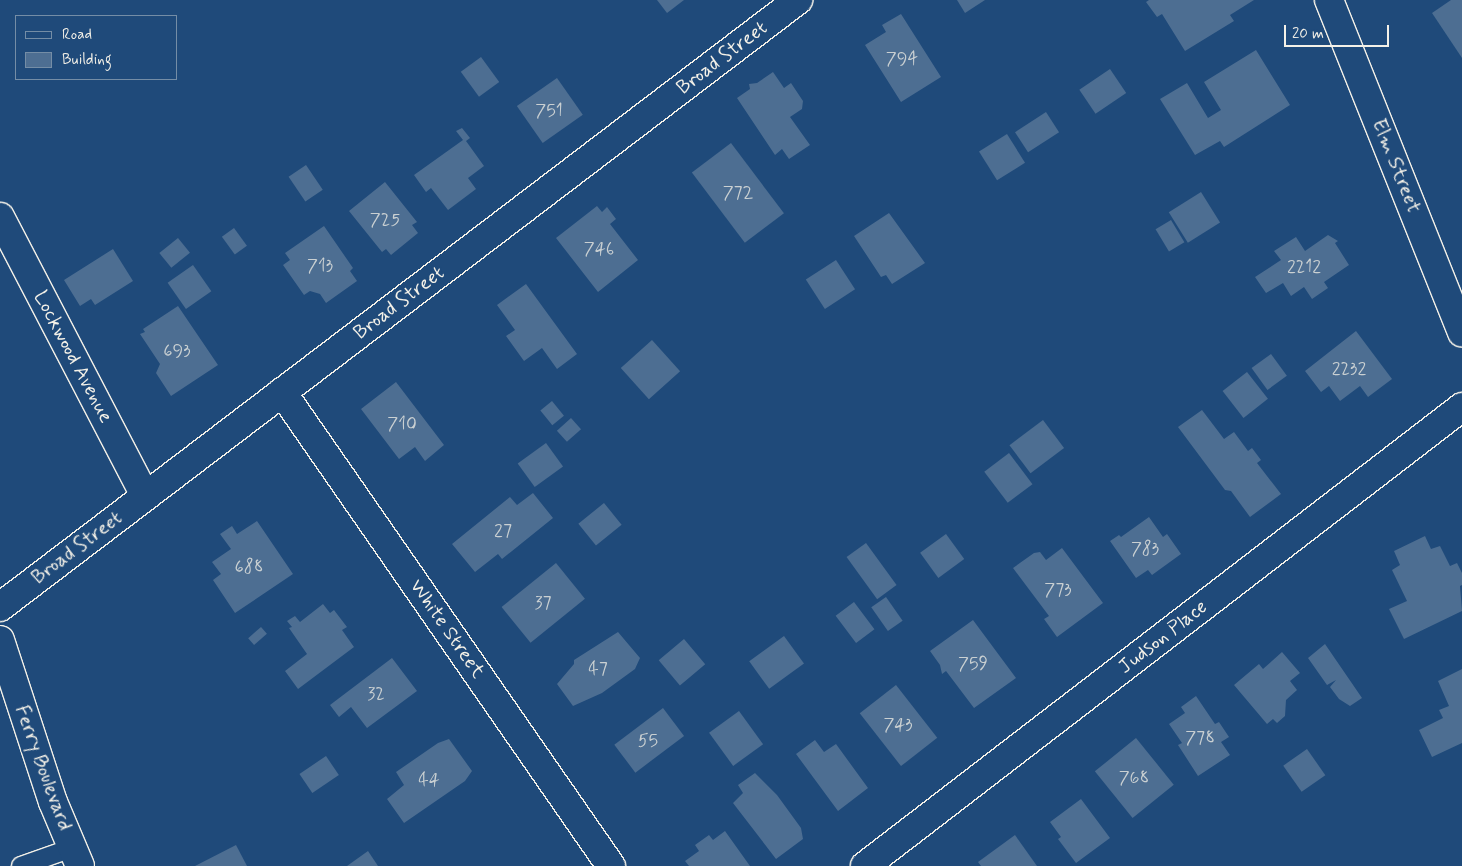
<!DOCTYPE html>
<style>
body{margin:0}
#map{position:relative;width:1462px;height:866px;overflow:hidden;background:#1f4a7a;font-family:Mynerve,sans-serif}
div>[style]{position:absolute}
.building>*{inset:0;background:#4d6e92;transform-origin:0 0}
.roads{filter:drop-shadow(1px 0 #f4f1e8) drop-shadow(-1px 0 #f4f1e8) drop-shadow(0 1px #f4f1e8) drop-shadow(0 -1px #f4f1e8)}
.lane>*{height:18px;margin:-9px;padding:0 9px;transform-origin:9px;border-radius:9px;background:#1f4a7a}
.street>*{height:28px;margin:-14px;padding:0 14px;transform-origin:14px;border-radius:14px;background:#1f4a7a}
.secondary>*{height:28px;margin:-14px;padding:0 14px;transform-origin:14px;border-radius:14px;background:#1f4a7a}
span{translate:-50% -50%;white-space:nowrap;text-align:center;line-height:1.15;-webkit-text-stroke:4px #1f4a7a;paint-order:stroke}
.number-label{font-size:18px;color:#cad0d2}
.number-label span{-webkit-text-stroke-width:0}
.street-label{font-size:20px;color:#f4f1e8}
.legend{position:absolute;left:15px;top:15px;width:162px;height:65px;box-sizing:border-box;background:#1f4a7a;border:1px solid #748da6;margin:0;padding:6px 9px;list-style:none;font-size:15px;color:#f4f1e8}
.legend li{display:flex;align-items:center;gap:10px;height:25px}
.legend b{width:25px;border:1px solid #748da6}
.scale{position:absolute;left:1284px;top:25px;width:105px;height:22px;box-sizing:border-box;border:2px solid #f4f1e8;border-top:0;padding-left:6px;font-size:15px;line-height:18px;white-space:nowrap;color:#f4f1e8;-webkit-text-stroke:4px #1f4a7a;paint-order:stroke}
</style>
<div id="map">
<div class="building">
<i style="clip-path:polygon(657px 0,684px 0,667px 13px)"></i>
<i style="clip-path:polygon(957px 0,985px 0,965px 13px)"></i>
<i style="clip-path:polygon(1149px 0,1254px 0,1230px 15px,1234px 21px,1185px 51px,1162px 14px,1157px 17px,1146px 2px)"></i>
<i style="clip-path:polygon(1451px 0,1462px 0,1462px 58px,1432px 13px)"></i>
<i style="clip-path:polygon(901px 14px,941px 77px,901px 102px,865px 45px,886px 32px,882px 25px)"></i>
<i style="clip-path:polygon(1256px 50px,1290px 105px,1224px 147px,1220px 141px,1195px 155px,1160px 99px,1187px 83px,1208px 118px,1221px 110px,1204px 82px)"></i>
<i style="left:481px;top:57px;width:31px;height:25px;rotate:54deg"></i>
<i style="left:1110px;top:69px;width:29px;height:37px;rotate:56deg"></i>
<i style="clip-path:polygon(773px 72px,784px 88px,791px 83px,803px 101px,802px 109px,790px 117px,810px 145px,789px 159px,782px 149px,775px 155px,737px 98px,750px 89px,749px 84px,757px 83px)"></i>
<i style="left:557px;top:78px;width:45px;height:49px;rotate:55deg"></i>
<i style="left:1046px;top:112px;width:24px;height:37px;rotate:57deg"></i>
<i style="clip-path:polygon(462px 128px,470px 138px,466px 141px,484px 166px,468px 178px,476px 189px,448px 210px,431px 188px,426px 192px,414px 175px,463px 140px,456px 131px)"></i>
<i style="left:1007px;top:134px;width:34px;height:33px;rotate:58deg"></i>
<i style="left:731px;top:143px;width:88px;height:49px;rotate:53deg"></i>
<i style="left:306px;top:165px;width:30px;height:21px;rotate:56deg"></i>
<i style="clip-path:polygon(385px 182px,417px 222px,412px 225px,418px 233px,391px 255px,386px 249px,382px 252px,349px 211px)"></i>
<i style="left:1201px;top:192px;width:36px;height:38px;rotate:58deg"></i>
<i style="clip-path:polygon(597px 206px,602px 212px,607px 207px,616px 219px,610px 224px,638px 260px,598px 292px,556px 238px)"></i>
<i style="clip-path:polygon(889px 213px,925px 263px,892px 284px,886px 275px,881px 277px,854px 236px)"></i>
<i style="left:1171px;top:220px;width:26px;height:18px;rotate:59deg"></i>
<i style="clip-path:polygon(324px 226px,353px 268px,350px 271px,357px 281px,326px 303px,320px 294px,310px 291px,304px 295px,283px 265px,290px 260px,285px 253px)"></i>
<i style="left:234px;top:228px;width:22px;height:15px;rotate:54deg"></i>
<i style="clip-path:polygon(1328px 235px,1338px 241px,1335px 243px,1349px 265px,1324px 282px,1328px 288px,1312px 299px,1304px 287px,1291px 296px,1283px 283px,1266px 293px,1255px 277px,1281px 260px,1274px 251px,1296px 237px,1305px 251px)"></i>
<i style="left:178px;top:238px;width:19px;height:24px;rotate:51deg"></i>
<i style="clip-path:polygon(113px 249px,133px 281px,95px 305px,91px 299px,80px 306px,64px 280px)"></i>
<i style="left:836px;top:260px;width:35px;height:36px;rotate:57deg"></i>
<i style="left:193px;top:265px;width:32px;height:31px;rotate:55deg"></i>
<i style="clip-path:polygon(526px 284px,577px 354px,557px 369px,542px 348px,524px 361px,506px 336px,515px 330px,497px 305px)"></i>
<i style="clip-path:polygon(178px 306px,218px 365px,171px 396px,156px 373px,160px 364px,140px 334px,145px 332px,143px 329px)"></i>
<i style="clip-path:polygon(1356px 331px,1392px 379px,1368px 397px,1360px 386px,1340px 401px,1329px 386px,1321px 392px,1305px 371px)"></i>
<i style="left:652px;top:340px;width:42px;height:42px;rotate:48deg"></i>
<i style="left:1271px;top:354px;width:27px;height:24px;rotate:54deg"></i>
<i style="left:1247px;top:372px;width:34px;height:31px;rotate:52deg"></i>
<i style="clip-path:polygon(396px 382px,444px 445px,425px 461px,415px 447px,399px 459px,361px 409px)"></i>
<i style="left:552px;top:401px;width:19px;height:15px;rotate:51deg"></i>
<i style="clip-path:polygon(1202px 410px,1224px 439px,1234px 432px,1248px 451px,1252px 448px,1261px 460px,1257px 463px,1281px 494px,1250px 517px,1231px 491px,1225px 490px,1178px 427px)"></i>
<i style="left:571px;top:418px;width:15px;height:19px;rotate:48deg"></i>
<i style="left:1043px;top:420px;width:35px;height:42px;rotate:53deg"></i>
<i style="left:546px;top:443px;width:29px;height:35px;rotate:54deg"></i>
<i style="left:1009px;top:453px;width:39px;height:31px;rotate:53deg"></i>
<i style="clip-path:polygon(533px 493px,553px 518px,502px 559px,498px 554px,475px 572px,452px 544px,510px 497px,517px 505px)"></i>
<i style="left:604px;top:503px;width:28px;height:33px;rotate:51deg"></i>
<i style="clip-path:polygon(1149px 517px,1163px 537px,1167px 534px,1181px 554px,1152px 575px,1148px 570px,1136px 578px,1110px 541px,1119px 535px,1121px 537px)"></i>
<i style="clip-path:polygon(257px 521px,293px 574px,235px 613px,213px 580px,221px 574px,212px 562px,231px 549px,220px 534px,232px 526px,237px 534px)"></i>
<i style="left:946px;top:534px;width:31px;height:32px;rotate:54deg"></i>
<i style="clip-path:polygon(1425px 536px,1431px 549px,1440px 546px,1450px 566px,1457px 563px,1462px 573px,1462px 585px,1460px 586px,1462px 611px,1404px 639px,1389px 609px,1407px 601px,1392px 570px,1400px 565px,1394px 551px)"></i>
<i style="left:866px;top:543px;width:52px;height:24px;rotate:54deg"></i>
<i style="clip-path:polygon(1062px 548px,1103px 603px,1057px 637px,1044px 619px,1049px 616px,1013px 568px,1034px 553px,1040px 552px,1046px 560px)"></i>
<i style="left:556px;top:563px;width:46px;height:70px;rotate:51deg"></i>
<i style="left:886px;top:597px;width:29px;height:18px;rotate:55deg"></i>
<i style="left:854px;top:602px;width:34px;height:23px;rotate:53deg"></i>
<i style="clip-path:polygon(323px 604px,330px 613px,334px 610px,347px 627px,342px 630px,354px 647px,298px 689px,285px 671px,307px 654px,289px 628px,292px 627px,287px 621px,295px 616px,300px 622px)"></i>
<i style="clip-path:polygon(973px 620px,1016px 678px,974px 708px,946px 671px,942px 674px,940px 665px,930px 651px)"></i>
<i style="left:261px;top:627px;width:9px;height:17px;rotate:49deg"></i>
<i style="clip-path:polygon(618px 632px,640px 658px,635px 669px,602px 693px,573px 706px,557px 684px,574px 664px,574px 660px)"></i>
<i style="left:784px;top:636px;width:34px;height:43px;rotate:54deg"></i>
<i style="left:684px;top:639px;width:33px;height:33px;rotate:50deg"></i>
<i style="clip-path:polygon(1325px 644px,1362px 698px,1350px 706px,1339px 699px,1330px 687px,1336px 680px,1327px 685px,1308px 658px)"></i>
<i style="clip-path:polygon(1282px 652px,1300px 673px,1290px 681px,1297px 690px,1286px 700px,1285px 716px,1277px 723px,1273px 719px,1267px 724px,1234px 685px,1259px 664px,1263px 669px)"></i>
<i style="clip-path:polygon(392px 658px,417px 691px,367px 728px,351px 707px,339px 717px,330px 705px)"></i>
<i style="clip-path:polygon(1462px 669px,1462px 743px,1432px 757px,1419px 730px,1443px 718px,1439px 710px,1449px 706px,1438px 681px)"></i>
<i style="left:896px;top:685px;width:67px;height:46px;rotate:52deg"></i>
<i style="clip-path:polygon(1196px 696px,1215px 724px,1219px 722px,1229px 737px,1221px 742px,1230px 755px,1198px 776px,1178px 745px,1182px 743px,1169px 724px,1185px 713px,1181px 707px)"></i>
<i style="left:663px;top:708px;width:35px;height:61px;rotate:53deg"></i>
<i style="left:739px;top:711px;width:41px;height:37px;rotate:54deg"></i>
<i style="left:1136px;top:738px;width:60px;height:53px;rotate:51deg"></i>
<i style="clip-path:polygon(449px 739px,472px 771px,465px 781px,404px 823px,387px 799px,404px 785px,396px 772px,438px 743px)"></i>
<i style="clip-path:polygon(815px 740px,824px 752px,836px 744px,868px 788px,838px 811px,796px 754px)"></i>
<i style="left:1307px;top:749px;width:32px;height:29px;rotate:55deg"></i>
<i style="left:326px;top:756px;width:23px;height:32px;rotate:56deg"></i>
<i style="clip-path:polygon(755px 773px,777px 795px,801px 828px,803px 839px,776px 859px,733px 803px,743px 793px,738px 785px)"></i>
<i style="clip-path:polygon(1081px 799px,1110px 838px,1076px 863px,1058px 839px,1061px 837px,1050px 822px)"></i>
<i style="clip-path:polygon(725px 831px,750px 866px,689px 866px,685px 861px,699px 851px,695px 845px,709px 835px,713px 840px)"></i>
<i style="clip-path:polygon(1015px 835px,1037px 866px,981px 866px,978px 862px)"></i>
<i style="clip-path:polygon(236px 845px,247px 866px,195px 866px)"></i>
<i style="clip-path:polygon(368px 851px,378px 866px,347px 866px)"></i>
</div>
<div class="roads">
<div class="lane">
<i style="left:21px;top:866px;width:54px;rotate:-19.4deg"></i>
</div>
<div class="street">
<i style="left:1329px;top:0;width:358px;rotate:68.2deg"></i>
<i style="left:0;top:217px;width:314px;rotate:62.5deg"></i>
<i style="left:282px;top:392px;width:577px;rotate:55.24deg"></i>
<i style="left:0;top:607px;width:1003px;rotate:-37.26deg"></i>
<i style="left:865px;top:866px;width:753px;rotate:-37.55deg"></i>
</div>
<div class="secondary">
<i style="left:0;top:640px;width:170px;rotate:71.9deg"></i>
<i style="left:53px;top:802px;width:69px;rotate:67.1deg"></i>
</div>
</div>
<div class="number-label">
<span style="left:902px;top:59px">794</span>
<span style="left:549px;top:111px">751</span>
<span style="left:738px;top:193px">772</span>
<span style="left:385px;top:220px">725</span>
<span style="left:599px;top:249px">746</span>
<span style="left:320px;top:266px">713</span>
<span style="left:1304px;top:267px">2212</span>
<span style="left:177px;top:351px">693</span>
<span style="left:1349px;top:369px">2232</span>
<span style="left:402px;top:424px">710</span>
<span style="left:503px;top:531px">27</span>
<span style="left:1145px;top:549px">783</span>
<span style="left:249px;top:567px">688</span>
<span style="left:1058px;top:590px">773</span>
<span style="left:543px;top:603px">37</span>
<span style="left:973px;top:664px">759</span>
<span style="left:598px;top:669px">47</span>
<span style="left:376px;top:694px">32</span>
<span style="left:898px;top:725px">743</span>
<span style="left:1200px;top:738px">778</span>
<span style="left:648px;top:741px">55</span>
<span style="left:1134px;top:778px">768</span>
<span style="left:429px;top:780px">44</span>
</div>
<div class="street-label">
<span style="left:722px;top:58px;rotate:-37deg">Broad Street</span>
<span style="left:1396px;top:166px;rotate:68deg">Elm Street</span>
<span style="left:399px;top:303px;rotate:-37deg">Broad Street</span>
<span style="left:73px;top:357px;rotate:62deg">Lockwood Avenue</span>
<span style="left:77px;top:548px;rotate:-37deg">Broad Street</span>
<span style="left:447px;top:629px;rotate:55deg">White Street</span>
<span style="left:1163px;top:637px;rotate:-38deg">Judson Place</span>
<span style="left:43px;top:768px;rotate:70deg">Ferry Boulevard</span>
</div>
<ul class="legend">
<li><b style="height:6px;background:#1f4a7a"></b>Road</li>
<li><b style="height:14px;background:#4d6e92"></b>Building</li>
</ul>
<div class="scale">20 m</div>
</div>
